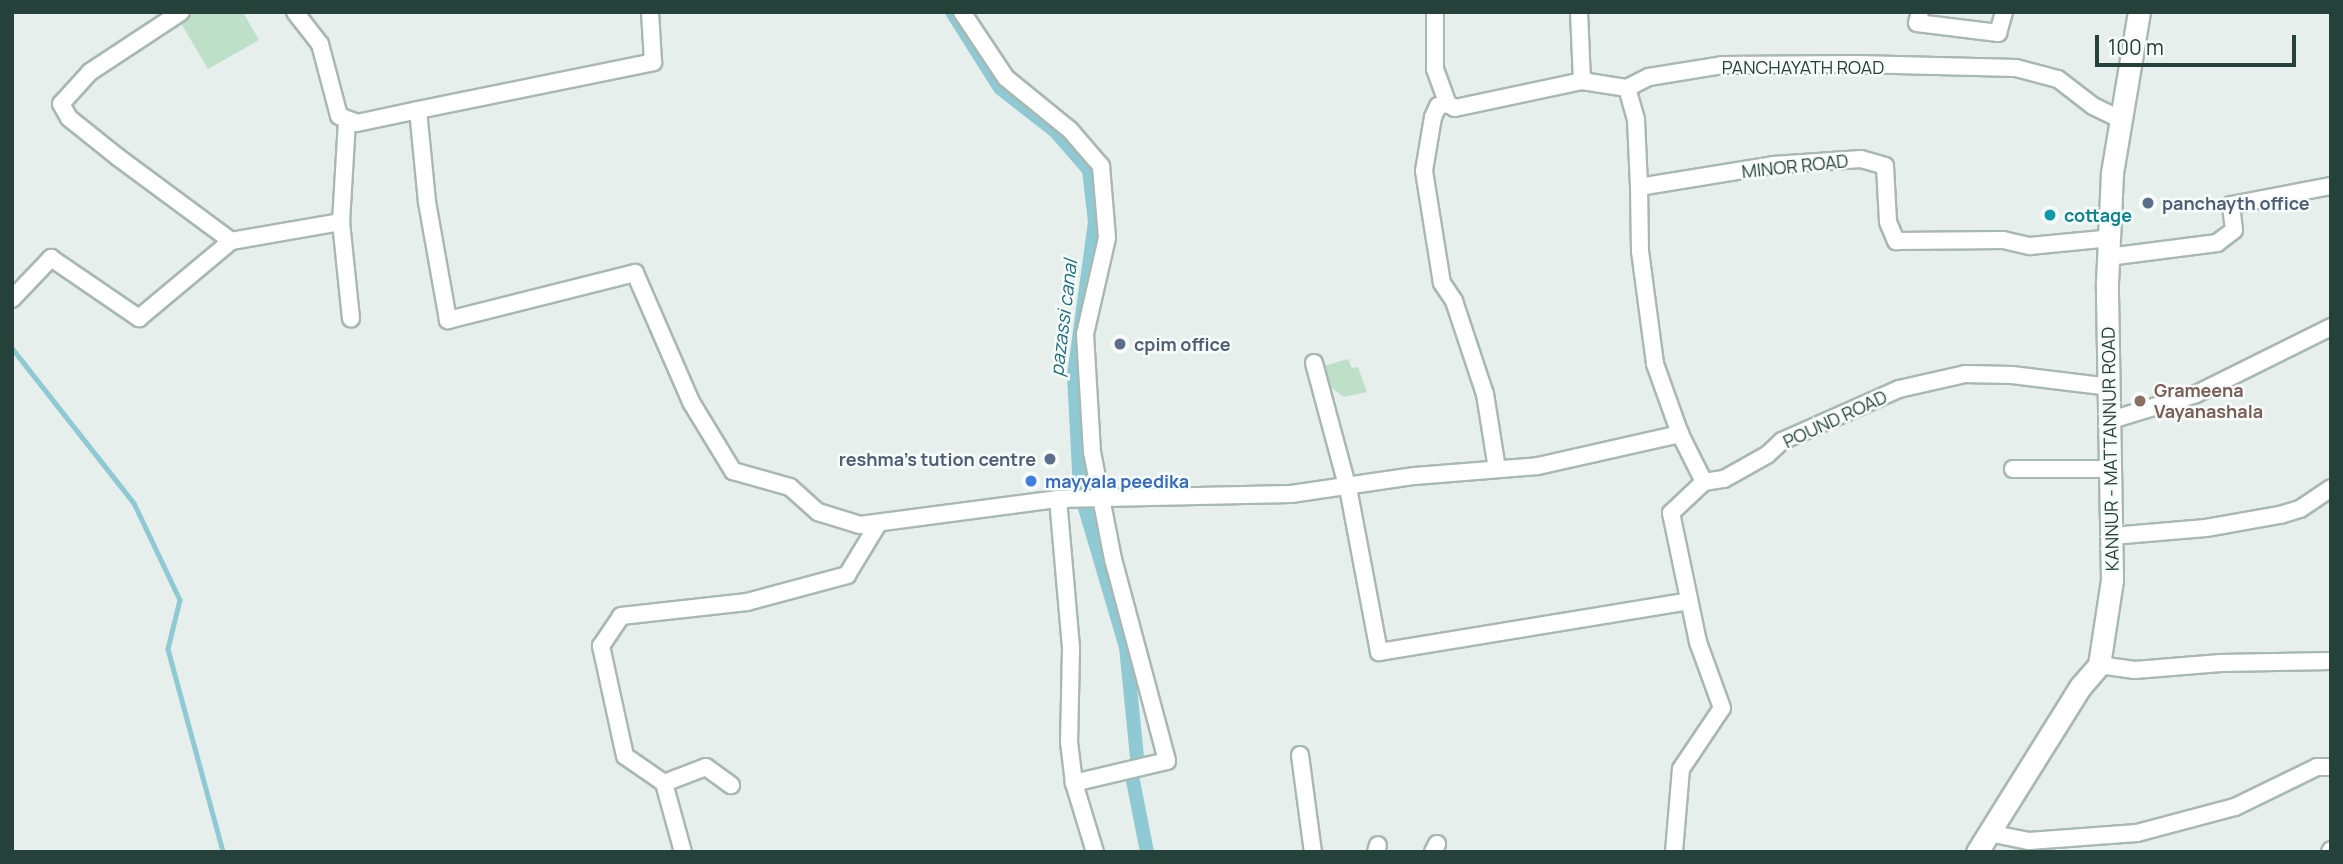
<!DOCTYPE html>
<style>
body{margin:0}
#map{position:relative;width:2343px;height:864px;overflow:hidden;background:#e6efeb;font-family:Manrope,sans-serif}
div>[style]{position:absolute}
.green>*{inset:0;background:#bfe0c8}
.stream>*{height:4.5px;margin:-2.25px;padding:0 2.25px;transform-origin:2.25px;border-radius:2.25px;background:#8ec9d4}
.canal>*{height:14px;margin:-7px;padding:0 7px;transform-origin:7px;border-radius:7px;background:#8ec9d4}
.roads{filter:drop-shadow(2px 0 #a8b8b2) drop-shadow(-2px 0 #a8b8b2) drop-shadow(0 2px #a8b8b2) drop-shadow(0 -2px #a8b8b2)}
.street>*{height:16px;margin:-8px;padding:0 8px;transform-origin:8px;border-radius:8px;background:#fff}
.secondary>*{height:21px;margin:-10.5px;padding:0 10.5px;transform-origin:10.5px;border-radius:10.5px;background:#fff}
.dots>*{width:19px;height:19px;translate:-50% -50%;box-sizing:border-box;border:4px solid #f7fbf9;border-radius:50%}
span{translate:-50% -50%;white-space:nowrap;text-align:center;line-height:1.15;-webkit-text-stroke:5px #f7fbf9;paint-order:stroke}
.street-label{font-size:18px;color:#24423a}
.service-label{font-size:18px;color:#4e5e75;font-weight:700}
.left{translate:0 -50%;text-align:left}
.right{translate:-100% -50%;text-align:right}
.culture-label{font-size:18px;color:#0d838f;font-weight:700}
.education-label{font-size:18px;color:#785e54;font-weight:700}
.shop-label{font-size:18px;color:#366cbe;font-weight:700}
.water-label{font-size:19px;color:#1c6f80;font-style:italic}
.frame{position:absolute;inset:0;border:14px solid #24423a;pointer-events:none}
.scale{position:absolute;left:2095px;top:35px;width:201px;height:32px;box-sizing:border-box;border:4px solid #24423a;border-top:0;padding-left:9px;font-size:21px;line-height:24px;white-space:nowrap;color:#24423a;-webkit-text-stroke:5px #f7fbf9;paint-order:stroke}
</style>
<div id="map">
<div class="green">
<i style="clip-path:polygon(192px 12px,243px 12px,259px 40px,208px 69px,179px 20px)"></i>
<i style="clip-path:polygon(1348px 359px,1352px 368px,1358px 367px,1367px 392px,1344px 397px,1319px 379px,1320px 367px)"></i>
</div>
<div class="stream">
<i style="left:12px;top:348px;width:197px;rotate:51.8deg"></i>
<i style="left:134px;top:503px;width:107px;rotate:64.6deg"></i>
<i style="left:180px;top:600px;width:50px;rotate:103.8deg"></i>
<i style="left:168px;top:649px;width:210px;rotate:74.8deg"></i>
</div>
<div class="canal">
<i style="left:952px;top:12px;width:90px;rotate:57.7deg"></i>
<i style="left:1000px;top:88px;width:70px;rotate:38deg"></i>
<i style="left:1055px;top:131px;width:52px;rotate:48.9deg"></i>
<i style="left:1089px;top:170px;width:52px;rotate:83.4deg"></i>
<i style="left:1095px;top:222px;width:154px;rotate:97.8deg"></i>
<i style="left:1074px;top:375px;width:116px;rotate:87deg"></i>
<i style="left:1080px;top:491px;width:163px;rotate:73.6deg"></i>
<i style="left:1126px;top:647px;width:112px;rotate:84.3deg"></i>
<i style="left:1133px;top:781px;width:72px;rotate:78.8deg"></i>
</div>
<div class="roads">
<div class="street">
<i style="left:181px;top:12px;width:109px;rotate:146.6deg"></i>
<i style="left:90px;top:72px;width:43px;rotate:132.2deg"></i>
<i style="left:61px;top:104px;width:16px;rotate:60deg"></i>
<i style="left:69px;top:118px;width:64px;rotate:38.7deg"></i>
<i style="left:119px;top:158px;width:139px;rotate:36.5deg"></i>
<i style="left:295px;top:12px;width:41px;rotate:52deg"></i>
<i style="left:320px;top:44px;width:74px;rotate:75.2deg"></i>
<i style="left:339px;top:116px;width:19px;rotate:21deg"></i>
<i style="left:357px;top:123px;width:62px;rotate:-12deg"></i>
<i style="left:418px;top:110px;width:92px;rotate:84.4deg"></i>
<i style="left:427px;top:202px;width:120px;rotate:79.9deg"></i>
<i style="left:448px;top:320px;width:193px;rotate:-14.1deg"></i>
<i style="left:635px;top:273px;width:141px;rotate:66.5deg"></i>
<i style="left:691px;top:402px;width:81px;rotate:58.7deg"></i>
<i style="left:733px;top:471px;width:59px;rotate:15.7deg"></i>
<i style="left:790px;top:487px;width:38px;rotate:42deg"></i>
<i style="left:818px;top:512px;width:44px;rotate:17.2deg"></i>
<i style="left:860px;top:525px;width:200px;rotate:-7.5deg"></i>
<i style="left:1058px;top:499px;width:233px;rotate:-1.2deg"></i>
<i style="left:1291px;top:494px;width:125px;rotate:-8.3deg"></i>
<i style="left:1415px;top:476px;width:123px;rotate:-4.6deg"></i>
<i style="left:1538px;top:466px;width:146px;rotate:-12.7deg"></i>
<i style="left:962px;top:12px;width:79px;rotate:56.3deg"></i>
<i style="left:1006px;top:78px;width:82px;rotate:39.1deg"></i>
<i style="left:1070px;top:130px;width:48px;rotate:49.3deg"></i>
<i style="left:1101px;top:166px;width:72px;rotate:85.2deg"></i>
<i style="left:1107px;top:238px;width:98px;rotate:102.9deg"></i>
<i style="left:1085px;top:334px;width:118px;rotate:86.6deg"></i>
<i style="left:1092px;top:452px;width:109px;rotate:78.9deg"></i>
<i style="left:1113px;top:559px;width:209px;rotate:75deg"></i>
<i style="left:1167px;top:761px;width:96px;rotate:166.7deg"></i>
<i style="left:1074px;top:783px;width:72px;rotate:73.1deg"></i>
<i style="left:1435px;top:12px;width:57px;rotate:90deg"></i>
<i style="left:1435px;top:69px;width:37px;rotate:70deg"></i>
<i style="left:1448px;top:104px;width:8px;rotate:30deg"></i>
<i style="left:1455px;top:108px;width:130px;rotate:-12deg"></i>
<i style="left:1582px;top:81px;width:46px;rotate:8.8deg"></i>
<i style="left:1627px;top:88px;width:25px;rotate:-27deg"></i>
<i style="left:1649px;top:77px;width:74px;rotate:-9.3deg"></i>
<i style="left:1722px;top:65px;width:134px;rotate:-0.4deg"></i>
<i style="left:1856px;top:64px;width:160px;rotate:1.4deg"></i>
<i style="left:2016px;top:68px;width:43px;rotate:14.7deg"></i>
<i style="left:2058px;top:79px;width:44px;rotate:37.6deg"></i>
<i style="left:2093px;top:106px;width:32px;rotate:26deg"></i>
<i style="left:1579px;top:12px;width:69px;rotate:87.5deg"></i>
<i style="left:1920px;top:12px;width:11px;rotate:105deg"></i>
<i style="left:1917px;top:23px;width:82px;rotate:7deg"></i>
<i style="left:1998px;top:33px;width:22px;rotate:-74deg"></i>
<i style="left:1627px;top:88px;width:33px;rotate:74deg"></i>
<i style="left:1636px;top:120px;width:67px;rotate:87.4deg"></i>
<i style="left:1639px;top:187px;width:136px;rotate:-9.3deg"></i>
<i style="left:1773px;top:165px;width:88px;rotate:-3.9deg"></i>
<i style="left:1861px;top:159px;width:25px;rotate:16deg"></i>
<i style="left:1885px;top:166px;width:56px;rotate:86.9deg"></i>
<i style="left:1888px;top:222px;width:21px;rotate:67deg"></i>
<i style="left:1896px;top:241px;width:107px;rotate:-0.5deg"></i>
<i style="left:2003px;top:240px;width:28px;rotate:13deg"></i>
<i style="left:2030px;top:246px;width:81px;rotate:-5.6deg"></i>
<i style="left:1448px;top:104px;width:10px;rotate:169deg"></i>
<i style="left:1438px;top:106px;width:12px;rotate:114deg"></i>
<i style="left:1433px;top:117px;width:55px;rotate:99.5deg"></i>
<i style="left:1424px;top:171px;width:113px;rotate:80.9deg"></i>
<i style="left:1442px;top:283px;width:22px;rotate:56deg"></i>
<i style="left:1454px;top:301px;width:98px;rotate:71.6deg"></i>
<i style="left:1485px;top:394px;width:76px;rotate:80.9deg"></i>
<i style="left:418px;top:110px;width:240px;rotate:-11.5deg"></i>
<i style="left:653px;top:62px;width:50px;rotate:-93.4deg"></i>
<i style="left:1639px;top:187px;width:64px;rotate:89.1deg"></i>
<i style="left:1640px;top:251px;width:114px;rotate:82.4deg"></i>
<i style="left:1655px;top:364px;width:74px;rotate:70.3deg"></i>
<i style="left:1680px;top:434px;width:54px;rotate:63.4deg"></i>
<i style="left:1704px;top:482px;width:20px;rotate:-9deg"></i>
<i style="left:1724px;top:479px;width:49px;rotate:-29.2deg"></i>
<i style="left:1767px;top:455px;width:21px;rotate:-43deg"></i>
<i style="left:1782px;top:441px;width:128px;rotate:-24deg"></i>
<i style="left:1899px;top:389px;width:68px;rotate:-12.8deg"></i>
<i style="left:1965px;top:374px;width:47px;rotate:1.2deg"></i>
<i style="left:2012px;top:375px;width:99px;rotate:7deg"></i>
<i style="left:341px;top:222px;width:101px;rotate:-86.6deg"></i>
<i style="left:231px;top:241px;width:112px;rotate:-9.8deg"></i>
<i style="left:341px;top:222px;width:97px;rotate:84.1deg"></i>
<i style="left:2108px;top:257px;width:110px;rotate:-7.3deg"></i>
<i style="left:2217px;top:243px;width:21px;rotate:-37deg"></i>
<i style="left:2234px;top:230px;width:25px;rotate:-97deg"></i>
<i style="left:2231px;top:205px;width:102px;rotate:-10.8deg"></i>
<i style="left:12px;top:299px;width:57px;rotate:-46.4deg"></i>
<i style="left:51px;top:258px;width:107px;rotate:34.3deg"></i>
<i style="left:139px;top:318px;width:120px;rotate:-39.9deg"></i>
<i style="left:1314px;top:363px;width:135px;rotate:74.9deg"></i>
<i style="left:1349px;top:493px;width:162px;rotate:79.3deg"></i>
<i style="left:1379px;top:652px;width:314px;rotate:-9.3deg"></i>
<i style="left:2111px;top:420px;width:89px;rotate:-17deg"></i>
<i style="left:2196px;top:394px;width:151px;rotate:-26.4deg"></i>
<i style="left:2013px;top:469px;width:99px"></i>
<i style="left:1058px;top:499px;width:151px;rotate:85deg"></i>
<i style="left:1071px;top:649px;width:93px;rotate:91.2deg"></i>
<i style="left:1069px;top:742px;width:41px;rotate:83deg"></i>
<i style="left:2112px;top:536px;width:94px;rotate:-4.9deg"></i>
<i style="left:2206px;top:528px;width:75px;rotate:-10deg"></i>
<i style="left:2280px;top:515px;width:21px;rotate:-17deg"></i>
<i style="left:2300px;top:509px;width:37px;rotate:-34deg"></i>
<i style="left:2099px;top:665px;width:36px;rotate:8deg"></i>
<i style="left:2135px;top:670px;width:86px;rotate:-4.7deg"></i>
<i style="left:2221px;top:663px;width:110px;rotate:-1deg"></i>
<i style="left:1300px;top:755px;width:98px;rotate:82.4deg"></i>
<i style="left:664px;top:783px;width:47px;rotate:-145.3deg"></i>
<i style="left:625px;top:756px;width:113px;rotate:-102.3deg"></i>
<i style="left:601px;top:646px;width:36px;rotate:-56deg"></i>
<i style="left:621px;top:616px;width:127px;rotate:-6.3deg"></i>
<i style="left:747px;top:602px;width:104px;rotate:-15.1deg"></i>
<i style="left:847px;top:575px;width:60px;rotate:-58.7deg"></i>
<i style="left:1989px;top:833px;width:41px;rotate:11.3deg"></i>
<i style="left:2029px;top:841px;width:108px;rotate:-4.2deg"></i>
<i style="left:2137px;top:833px;width:101px;rotate:-14.9deg"></i>
<i style="left:2235px;top:807px;width:91px;rotate:-26deg"></i>
<i style="left:2317px;top:767px;width:14px"></i>
<i style="left:683px;top:852px;width:72px;rotate:-105.4deg"></i>
<i style="left:664px;top:783px;width:45px;rotate:-20.9deg"></i>
<i style="left:706px;top:767px;width:31px;rotate:36deg"></i>
<i style="left:1376px;top:852px;width:7px;rotate:-74deg"></i>
<i style="left:1433px;top:852px;width:9px;rotate:-63deg"></i>
<i style="left:1674px;top:852px;width:83px;rotate:-85.2deg"></i>
<i style="left:1681px;top:769px;width:73px;rotate:-56.1deg"></i>
<i style="left:1722px;top:708px;width:70px;rotate:-110deg"></i>
<i style="left:1698px;top:642px;width:132px;rotate:-101.8deg"></i>
<i style="left:1671px;top:513px;width:45px;rotate:-43.2deg"></i>
<i style="left:2330px;top:852px;width:2px;rotate:-63deg"></i>
</div>
<div class="secondary">
<i style="left:1977px;top:852px;width:195px;rotate:-58deg"></i>
<i style="left:2080px;top:687px;width:29px;rotate:-49deg"></i>
<i style="left:2099px;top:665px;width:86px;rotate:-81.3deg"></i>
<i style="left:2112px;top:580px;width:297px;rotate:-91deg"></i>
<i style="left:2107px;top:283px;width:110px;rotate:-87.4deg"></i>
<i style="left:2112px;top:173px;width:163px;rotate:-80.5deg"></i>
</div>
</div>
<div class="dots">
<i style="left:2148px;top:203px;background:#5c6f8a"></i>
<i style="left:2050px;top:215px;background:#0f9aa8"></i>
<i style="left:1120px;top:344px;background:#5c6f8a"></i>
<i style="left:2140px;top:401px;background:#8d6e63"></i>
<i style="left:1050px;top:459px;background:#5c6f8a"></i>
<i style="left:1031px;top:481px;background:#3f7fe0"></i>
</div>
<div class="street-label">
<span style="left:1803px;top:67px">PANCHAYATH ROAD</span>
<span style="left:1795px;top:166px;rotate:-6deg">MINOR ROAD</span>
<span style="left:1835px;top:419px;rotate:-25deg">POUND ROAD</span>
<span style="left:2110px;top:449px;rotate:-91deg">KANNUR - MATTANNUR ROAD</span>
</div>
<div class="service-label">
<span class="left" style="left:2162px;top:203px">panchayth office</span>
<span class="left" style="left:1134px;top:344px">cpim office</span>
<span class="right" style="left:1036px;top:459px">reshma's tution centre</span>
</div>
<div class="culture-label">
<span class="left" style="left:2064px;top:215px">cottage</span>
</div>
<div class="education-label">
<span class="left" style="left:2154px;top:401px">Grameena<br>Vayanashala</span>
</div>
<div class="shop-label">
<span class="left" style="left:1045px;top:481px">mayyala peedika</span>
</div>
<div class="water-label">
<span style="left:1064px;top:318px;rotate:-83deg">pazassi canal</span>
</div>
<div class="frame"></div>
<div class="scale">100 m</div>
</div>
